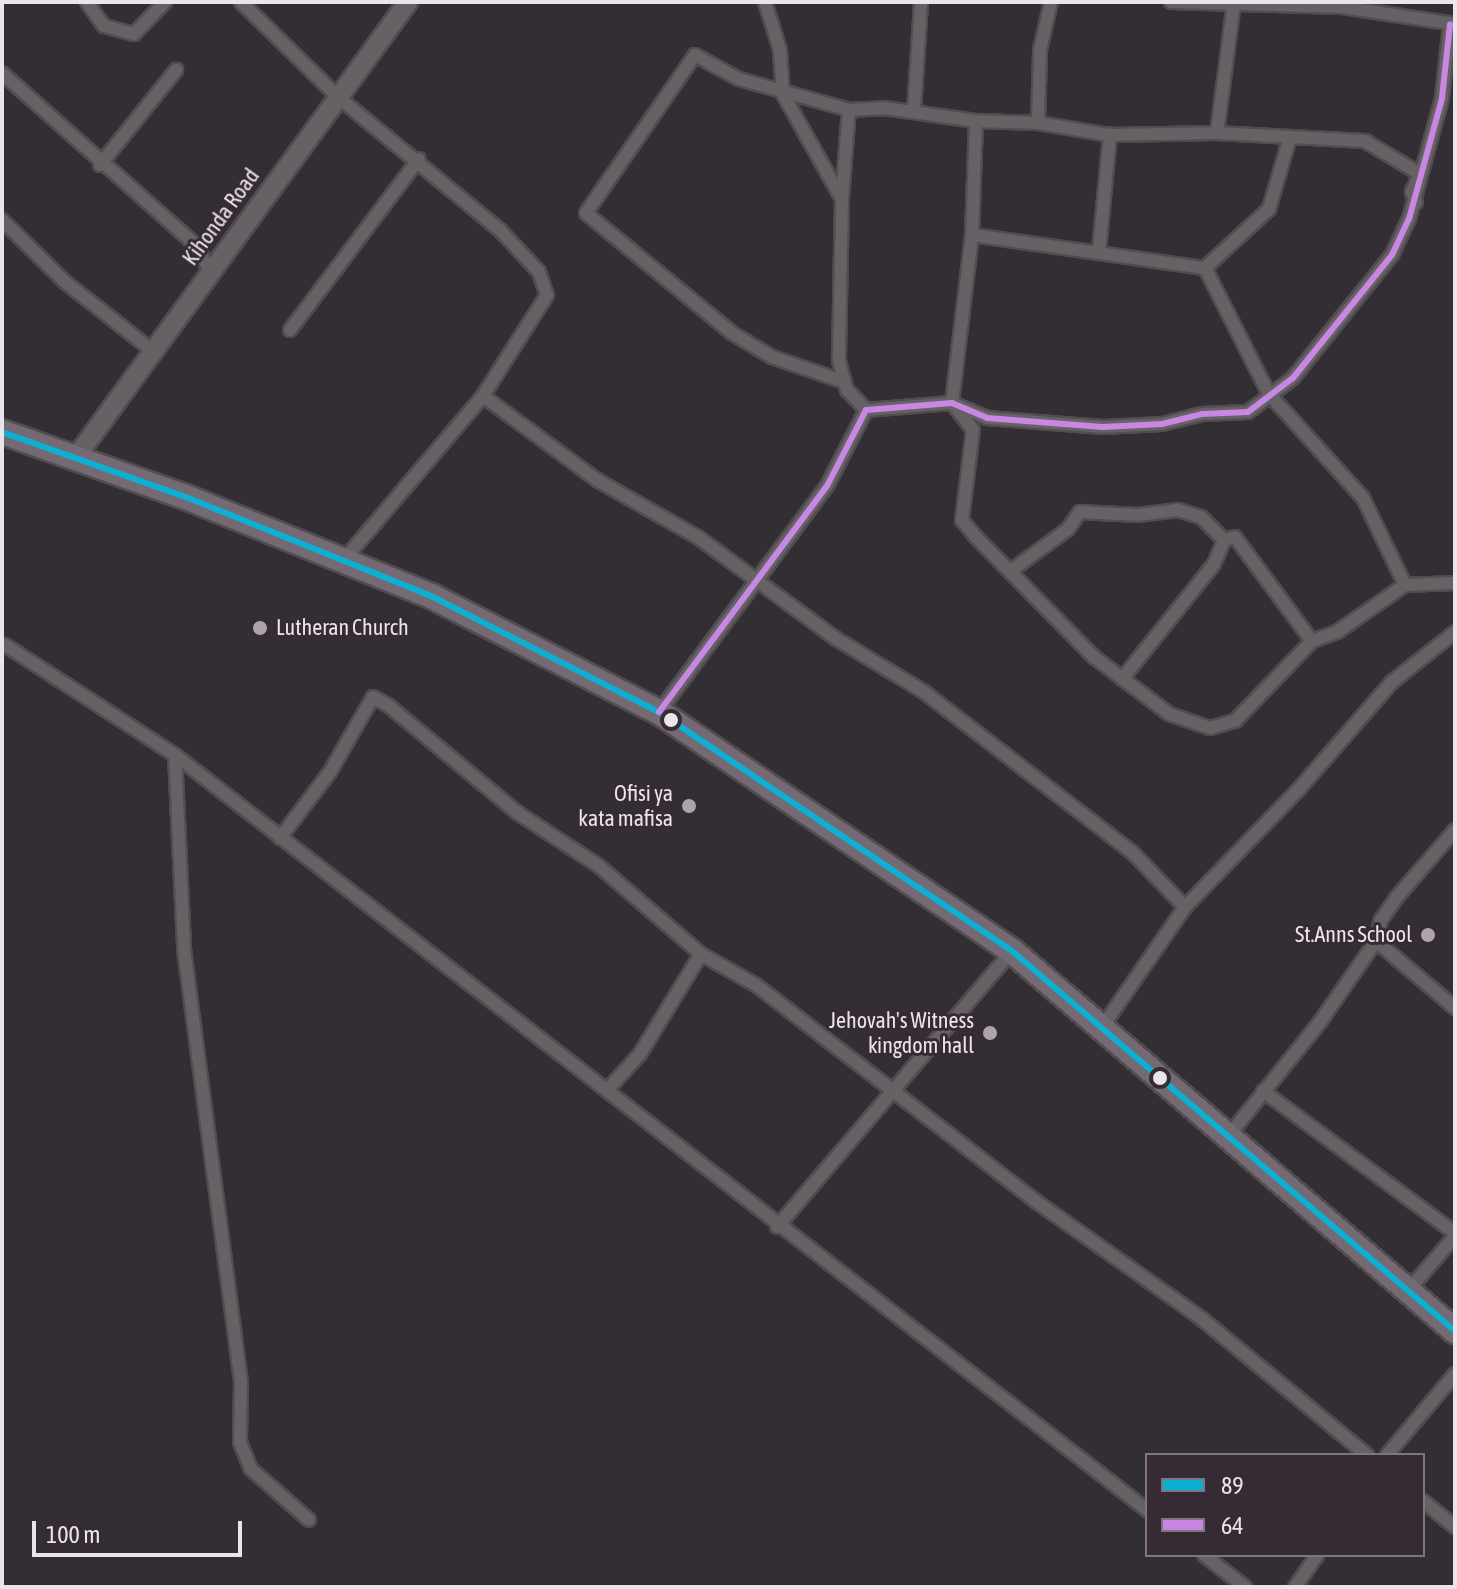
<!DOCTYPE html>
<style>
body{margin:0}
#map{position:relative;width:1457px;height:1589px;overflow:hidden;background:#332e33;font-family:"Asap Condensed",sans-serif}
div>[style]{position:absolute}
.roads{filter:drop-shadow(2px 0 #514c50) drop-shadow(-2px 0 #514c50) drop-shadow(0 2px #514c50) drop-shadow(0 -2px #514c50)}
.street>*{height:12px;margin:-6px;padding:0 6px;transform-origin:6px;border-radius:6px;background:#666165}
.secondary>*{height:18px;margin:-9px;padding:0 9px;transform-origin:9px;border-radius:9px;background:#666165}
.highway>*{height:24px;margin:-12px;padding:0 12px;transform-origin:12px;border-radius:12px;background:#756974}
.bus-1>*{height:6px;margin:-3px;padding:0 3px;transform-origin:3px;border-radius:3px;background:#0dafd3}
.bus-2>*{height:6px;margin:-3px;padding:0 3px;transform-origin:3px;border-radius:3px;background:#c787e3}
.dots>*{width:22px;height:22px;translate:-50% -50%;box-sizing:border-box;border:4px solid #362b34;border-radius:50%}
span{translate:-50% -50%;white-space:nowrap;text-align:center;line-height:1.15;-webkit-text-stroke:6px #362b34;paint-order:stroke}
.street-label{font-size:22px;color:#ebe4ea}
.poi-label{font-size:22px;color:#ebe4ea}
.left{translate:0 -50%;text-align:left}
.right{translate:-100% -50%;text-align:right}
.frame{position:absolute;inset:0;border:4px solid #ebe4ea;pointer-events:none}
.legend{position:absolute;left:1145px;top:1453px;width:280px;height:104px;box-sizing:border-box;background:#362b34;border:2px solid #7e757d;margin:0;padding:10px 14px;list-style:none;font-size:24px;color:#ebe4ea}
.legend li{display:flex;align-items:center;gap:16px;height:40px}
.legend b{width:40px;border:2px solid #7e757d}
.scale{position:absolute;left:32px;top:1521px;width:210px;height:36px;box-sizing:border-box;border:4px solid #ebe4ea;border-top:0;padding-left:10px;font-size:24px;line-height:28px;white-space:nowrap;color:#ebe4ea;-webkit-text-stroke:6px #362b34;paint-order:stroke}
</style>
<div id="map">
<div class="roads">
<div class="street">
<i style="left:87px;top:2px;width:29px;rotate:55deg"></i>
<i style="left:104px;top:26px;width:31px;rotate:15deg"></i>
<i style="left:134px;top:34px;width:45px;rotate:-45.9deg"></i>
<i style="left:241px;top:2px;width:136px;rotate:44.4deg"></i>
<i style="left:338px;top:97px;width:210px;rotate:39.4deg"></i>
<i style="left:500px;top:230px;width:57px;rotate:47.1deg"></i>
<i style="left:539px;top:272px;width:24px;rotate:71deg"></i>
<i style="left:547px;top:295px;width:120px;rotate:122.4deg"></i>
<i style="left:483px;top:396px;width:215px;rotate:130.3deg"></i>
<i style="left:765px;top:2px;width:50px;rotate:72.6deg"></i>
<i style="left:780px;top:50px;width:44px;rotate:86.1deg"></i>
<i style="left:783px;top:94px;width:120px;rotate:60.7deg"></i>
<i style="left:842px;top:199px;width:162px;rotate:91.1deg"></i>
<i style="left:839px;top:361px;width:30px;rotate:75deg"></i>
<i style="left:847px;top:390px;width:28px;rotate:46deg"></i>
<i style="left:1171px;top:2px;width:171px;rotate:1.7deg"></i>
<i style="left:1342px;top:7px;width:114px;rotate:8.6deg"></i>
<i style="left:2px;top:73px;width:261px;rotate:41.6deg"></i>
<i style="left:197px;top:246px;width:30px;rotate:63deg"></i>
<i style="left:914px;top:111px;width:109px;rotate:-86.3deg"></i>
<i style="left:976px;top:121px;width:114px;rotate:92deg"></i>
<i style="left:972px;top:235px;width:169px;rotate:96.8deg"></i>
<i style="left:952px;top:403px;width:34px;rotate:52deg"></i>
<i style="left:973px;top:430px;width:91px;rotate:97deg"></i>
<i style="left:962px;top:520px;width:21px;rotate:51deg"></i>
<i style="left:975px;top:536px;width:170px;rotate:45.5deg"></i>
<i style="left:1094px;top:657px;width:94px;rotate:37.2deg"></i>
<i style="left:1169px;top:714px;width:43px;rotate:18.9deg"></i>
<i style="left:1210px;top:728px;width:26px;rotate:-16deg"></i>
<i style="left:1235px;top:721px;width:111px;rotate:-46.1deg"></i>
<i style="left:1312px;top:641px;width:27px;rotate:-20deg"></i>
<i style="left:1337px;top:632px;width:83px;rotate:-34.7deg"></i>
<i style="left:1038px;top:123px;width:73px;rotate:-88.4deg"></i>
<i style="left:1040px;top:50px;width:49px;rotate:-77.1deg"></i>
<i style="left:1217px;top:133px;width:132px;rotate:-82.6deg"></i>
<i style="left:100px;top:165px;width:122px;rotate:-51.3deg"></i>
<i style="left:842px;top:198px;width:88px;rotate:-85.5deg"></i>
<i style="left:2px;top:220px;width:88px;rotate:44.5deg"></i>
<i style="left:65px;top:282px;width:112px;rotate:38.1deg"></i>
<i style="left:972px;top:235px;width:235px;rotate:8.1deg"></i>
<i style="left:1205px;top:268px;width:87px;rotate:-42.7deg"></i>
<i style="left:1269px;top:209px;width:75px;rotate:-73.7deg"></i>
<i style="left:1099px;top:251px;width:117px;rotate:-84.6deg"></i>
<i style="left:1205px;top:268px;width:141px;rotate:63.1deg"></i>
<i style="left:1269px;top:394px;width:140px;rotate:47.9deg"></i>
<i style="left:1363px;top:498px;width:97px;rotate:64.2deg"></i>
<i style="left:1405px;top:585px;width:50px;rotate:-2.3deg"></i>
<i style="left:290px;top:330px;width:214px;rotate:-53deg"></i>
<i style="left:842px;top:381px;width:74px;rotate:-161.1deg"></i>
<i style="left:772px;top:357px;width:47px;rotate:-149deg"></i>
<i style="left:732px;top:333px;width:189px;rotate:-140.6deg"></i>
<i style="left:586px;top:213px;width:192px;rotate:-55.4deg"></i>
<i style="left:695px;top:55px;width:50px;rotate:28.6deg"></i>
<i style="left:739px;top:79px;width:114px;rotate:15.7deg"></i>
<i style="left:849px;top:110px;width:35px;rotate:-3deg"></i>
<i style="left:884px;top:108px;width:93px;rotate:8deg"></i>
<i style="left:976px;top:121px;width:62px;rotate:1.8deg"></i>
<i style="left:1038px;top:123px;width:73px;rotate:9.5deg"></i>
<i style="left:1110px;top:135px;width:107px;rotate:-1.1deg"></i>
<i style="left:1217px;top:133px;width:148px;rotate:3.1deg"></i>
<i style="left:1365px;top:141px;width:64px;rotate:31deg"></i>
<i style="left:1420px;top:174px;width:20px;rotate:114deg"></i>
<i style="left:1412px;top:192px;width:11px;rotate:68deg"></i>
<i style="left:483px;top:396px;width:142px;rotate:36.4deg"></i>
<i style="left:597px;top:480px;width:117px;rotate:29.6deg"></i>
<i style="left:699px;top:538px;width:169px;rotate:36.3deg"></i>
<i style="left:835px;top:638px;width:104px;rotate:31.2deg"></i>
<i style="left:924px;top:692px;width:262px;rotate:37.6deg"></i>
<i style="left:1132px;top:852px;width:76px;rotate:46.1deg"></i>
<i style="left:1012px;top:570px;width:69px;rotate:-36.2deg"></i>
<i style="left:1068px;top:529px;width:21px;rotate:-55deg"></i>
<i style="left:1080px;top:512px;width:58px;rotate:3deg"></i>
<i style="left:1138px;top:515px;width:40px;rotate:-7.1deg"></i>
<i style="left:1178px;top:510px;width:24px;rotate:17deg"></i>
<i style="left:1201px;top:517px;width:33px;rotate:45deg"></i>
<i style="left:1224px;top:540px;width:11px;rotate:-15deg"></i>
<i style="left:1235px;top:537px;width:129px;rotate:53.5deg"></i>
<i style="left:5px;top:645px;width:202px;rotate:32.9deg"></i>
<i style="left:175px;top:755px;width:1231px;rotate:37.84deg"></i>
<i style="left:1122px;top:679px;width:147px;rotate:-51.3deg"></i>
<i style="left:1214px;top:564px;width:26px;rotate:-67deg"></i>
<i style="left:659px;top:712px;width:282px;rotate:-53.4deg"></i>
<i style="left:827px;top:486px;width:85px;rotate:-62.8deg"></i>
<i style="left:866px;top:410px;width:86px;rotate:-4.7deg"></i>
<i style="left:952px;top:403px;width:38px;rotate:23deg"></i>
<i style="left:987px;top:418px;width:116px;rotate:4.4deg"></i>
<i style="left:1103px;top:427px;width:59px;rotate:-2.9deg"></i>
<i style="left:1162px;top:424px;width:41px;rotate:-14deg"></i>
<i style="left:1202px;top:414px;width:46px;rotate:-2.5deg"></i>
<i style="left:1248px;top:412px;width:56px;rotate:-37.1deg"></i>
<i style="left:1293px;top:378px;width:158px;rotate:-51.2deg"></i>
<i style="left:1392px;top:255px;width:40px;rotate:-65deg"></i>
<i style="left:1409px;top:219px;width:125px;rotate:-74.7deg"></i>
<i style="left:1442px;top:98px;width:74px;rotate:-83.8deg"></i>
<i style="left:175px;top:755px;width:194px;rotate:87.3deg"></i>
<i style="left:184px;top:949px;width:438px;rotate:82.5deg"></i>
<i style="left:241px;top:1383px;width:59px;rotate:91deg"></i>
<i style="left:240px;top:1442px;width:29px;rotate:68deg"></i>
<i style="left:251px;top:1469px;width:77px;rotate:41.3deg"></i>
<i style="left:280px;top:838px;width:83px;rotate:-52.9deg"></i>
<i style="left:330px;top:772px;width:86px;rotate:-60.2deg"></i>
<i style="left:373px;top:697px;width:18px;rotate:29deg"></i>
<i style="left:389px;top:706px;width:168px;rotate:39.7deg"></i>
<i style="left:518px;top:813px;width:97px;rotate:33.2deg"></i>
<i style="left:599px;top:866px;width:135px;rotate:40.8deg"></i>
<i style="left:701px;top:954px;width:63px;rotate:29.4deg"></i>
<i style="left:756px;top:985px;width:355px;rotate:37.7deg"></i>
<i style="left:1037px;top:1202px;width:202px;rotate:35.3deg"></i>
<i style="left:1202px;top:1319px;width:214px;rotate:39.5deg"></i>
<i style="left:1376px;top:941px;width:104px;rotate:40.3deg"></i>
<i style="left:1103px;top:1026px;width:145px;rotate:-55.4deg"></i>
<i style="left:1185px;top:907px;width:164px;rotate:-46deg"></i>
<i style="left:1299px;top:789px;width:142px;rotate:-49deg"></i>
<i style="left:1392px;top:682px;width:80px;rotate:-38.4deg"></i>
<i style="left:609px;top:1088px;width:46px;rotate:-47.6deg"></i>
<i style="left:640px;top:1054px;width:117px;rotate:-58.6deg"></i>
<i style="left:1263px;top:1091px;width:239px;rotate:36.5deg"></i>
<i style="left:1230px;top:1134px;width:144px;rotate:-51.2deg"></i>
<i style="left:1320px;top:1022px;width:98px;rotate:-55.3deg"></i>
<i style="left:1376px;top:941px;width:22px;rotate:-77deg"></i>
<i style="left:1381px;top:920px;width:28px;rotate:-55deg"></i>
<i style="left:1397px;top:897px;width:89px;rotate:-49.1deg"></i>
<i style="left:777px;top:1227px;width:362px;rotate:-49.6deg"></i>
<i style="left:1407px;top:1292px;width:74px;rotate:-49.4deg"></i>
<i style="left:1387px;top:1455px;width:106px;rotate:-50deg"></i>
<i style="left:1423px;top:1501px;width:41px;rotate:39.1deg"></i>
<i style="left:1204px;top:1555px;width:52px;rotate:38deg"></i>
<i style="left:1295px;top:1587px;width:39px;rotate:-55deg"></i>
</div>
<div class="secondary">
<i style="left:74px;top:460px;width:567px;rotate:-53.9deg"></i>
</div>
<div class="highway">
<i style="left:2px;top:432px;width:195px;rotate:19.5deg"></i>
<i style="left:186px;top:497px;width:266px;rotate:22deg"></i>
<i style="left:433px;top:597px;width:254px;rotate:27deg"></i>
<i style="left:659px;top:712px;width:426px;rotate:34.1deg"></i>
<i style="left:1012px;top:951px;width:584px;rotate:40.62deg"></i>
</div>
</div>
<div class="bus-1">
<i style="left:2px;top:432px;width:195px;rotate:19.5deg"></i>
<i style="left:186px;top:497px;width:266px;rotate:22deg"></i>
<i style="left:433px;top:597px;width:254px;rotate:27deg"></i>
<i style="left:659px;top:712px;width:426px;rotate:34.1deg"></i>
<i style="left:1012px;top:951px;width:584px;rotate:40.62deg"></i>
</div>
<div class="bus-2">
<i style="left:659px;top:712px;width:282px;rotate:-53.4deg"></i>
<i style="left:827px;top:486px;width:85px;rotate:-62.8deg"></i>
<i style="left:866px;top:410px;width:86px;rotate:-4.7deg"></i>
<i style="left:952px;top:403px;width:38px;rotate:23deg"></i>
<i style="left:987px;top:418px;width:116px;rotate:4.4deg"></i>
<i style="left:1103px;top:427px;width:59px;rotate:-2.9deg"></i>
<i style="left:1162px;top:424px;width:41px;rotate:-14deg"></i>
<i style="left:1202px;top:414px;width:46px;rotate:-2.5deg"></i>
<i style="left:1248px;top:412px;width:56px;rotate:-37.1deg"></i>
<i style="left:1293px;top:378px;width:158px;rotate:-51.2deg"></i>
<i style="left:1392px;top:255px;width:40px;rotate:-65deg"></i>
<i style="left:1409px;top:219px;width:125px;rotate:-74.7deg"></i>
<i style="left:1442px;top:98px;width:74px;rotate:-83.8deg"></i>
</div>
<div class="dots">
<i style="left:260px;top:628px;background:#aba4aa"></i>
<i style="left:671px;top:720px;background:#ebe4ea"></i>
<i style="left:689px;top:806px;background:#aba4aa"></i>
<i style="left:1428px;top:935px;background:#aba4aa"></i>
<i style="left:990px;top:1033px;background:#aba4aa"></i>
<i style="left:1160px;top:1078px;background:#ebe4ea"></i>
</div>
<div class="street-label">
<span style="left:221px;top:217px;rotate:-54deg">Kihonda Road</span>
</div>
<div class="poi-label">
<span class="left" style="left:276px;top:628px">Lutheran Church</span>
<span class="right" style="left:673px;top:806px">Ofisi ya<br>kata mafisa</span>
<span class="right" style="left:1412px;top:935px">St.Anns School</span>
<span class="right" style="left:974px;top:1033px">Jehovah's Witness<br>kingdom hall</span>
</div>
<div class="frame"></div>
<ul class="legend">
<li><b style="height:10px;background:#0dafd3"></b>89</li>
<li><b style="height:10px;background:#c787e3"></b>64</li>
</ul>
<div class="scale">100 m</div>
</div>
